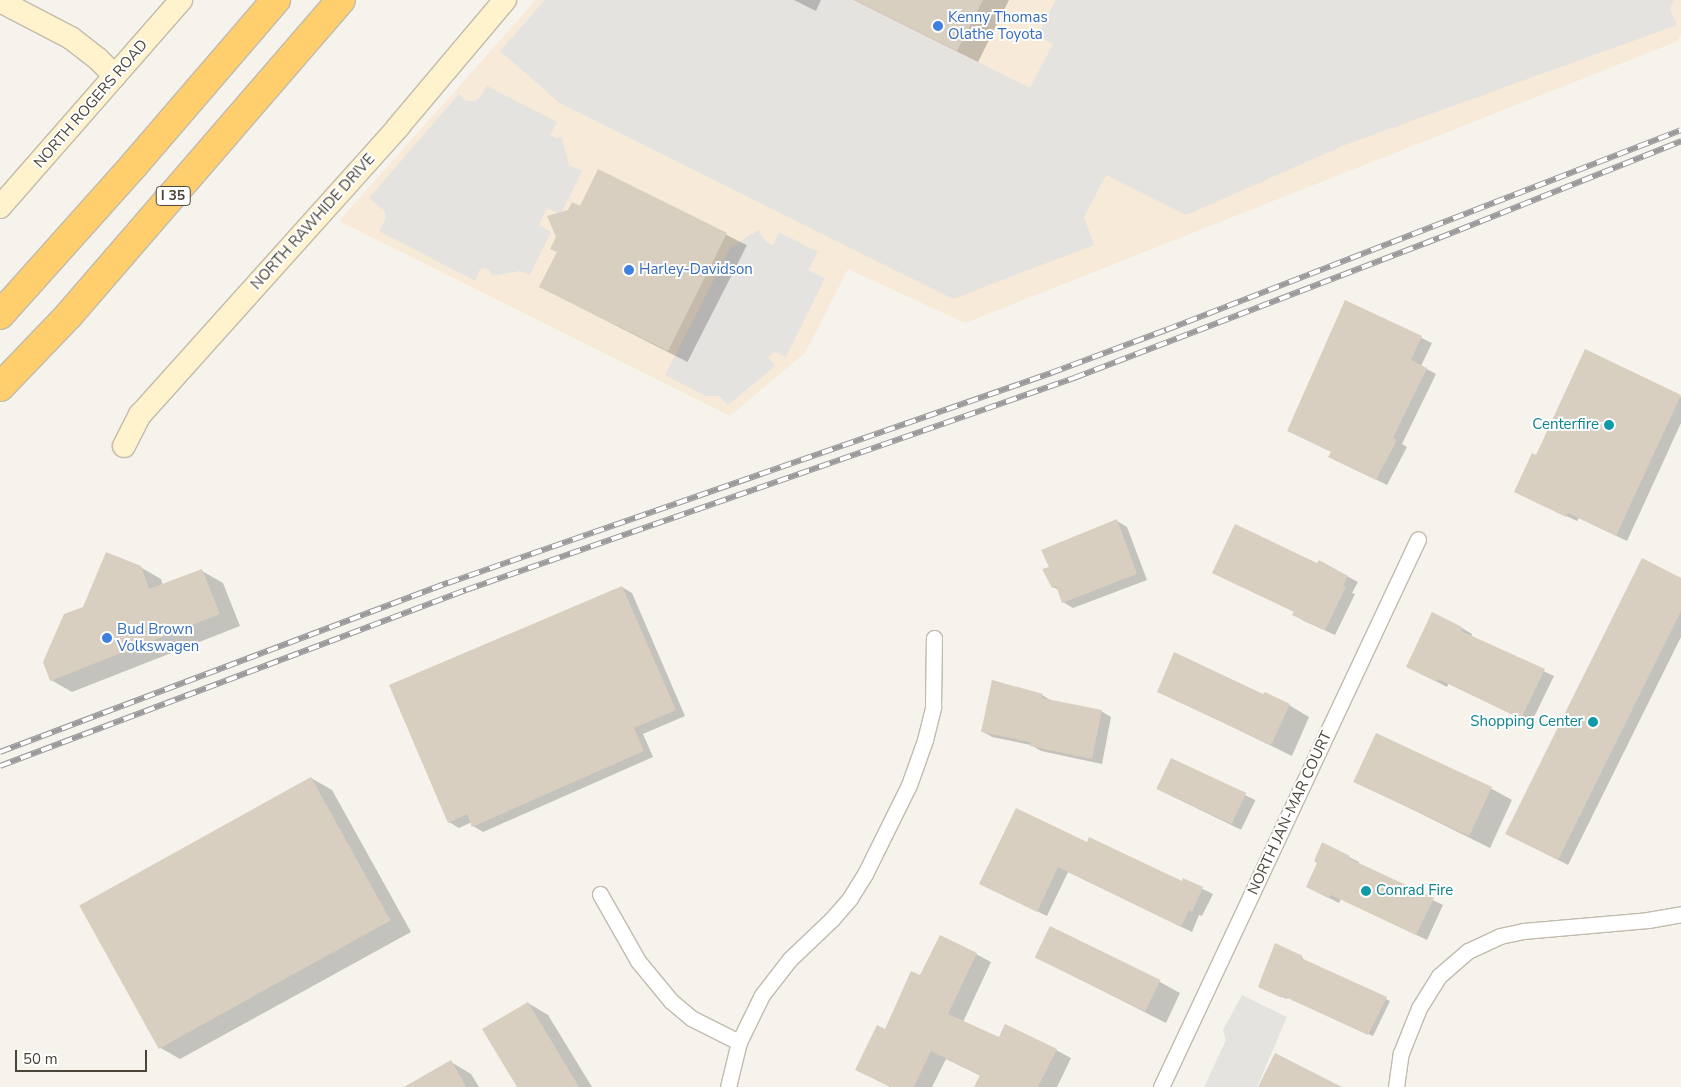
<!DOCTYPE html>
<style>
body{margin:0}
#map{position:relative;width:1681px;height:1087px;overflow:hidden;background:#f6f3ec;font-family:"Nunito Sans",sans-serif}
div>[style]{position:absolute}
.commercial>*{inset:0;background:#f7ead8}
.parking>*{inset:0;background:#e5e3e0}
.shadow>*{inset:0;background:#0003;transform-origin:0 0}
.building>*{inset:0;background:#d8cfc1;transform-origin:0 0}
.roads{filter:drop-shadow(1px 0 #c2bbae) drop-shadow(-1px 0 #c2bbae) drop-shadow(0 1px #c2bbae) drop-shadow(0 -1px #c2bbae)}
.street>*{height:15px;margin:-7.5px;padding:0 7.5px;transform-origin:7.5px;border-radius:7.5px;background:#fff}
.secondary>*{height:22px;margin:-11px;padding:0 11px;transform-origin:11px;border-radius:11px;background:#fff3cd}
.highway>*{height:28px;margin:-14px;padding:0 14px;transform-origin:14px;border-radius:14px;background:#ffcf6e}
.rail>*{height:5.5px;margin-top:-2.75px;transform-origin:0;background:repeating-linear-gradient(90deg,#fff 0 11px,#9a9a9a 0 22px);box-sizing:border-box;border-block:1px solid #9a9a9a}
.dots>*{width:14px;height:14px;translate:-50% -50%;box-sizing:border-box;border:2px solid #fff;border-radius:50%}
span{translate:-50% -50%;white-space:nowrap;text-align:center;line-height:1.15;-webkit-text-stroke:4px #fff;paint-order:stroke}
.shield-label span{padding:1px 4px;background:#fff;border:1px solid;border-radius:4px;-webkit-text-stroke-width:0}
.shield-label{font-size:14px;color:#4b4439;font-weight:700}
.shop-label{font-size:15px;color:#366cbe}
.left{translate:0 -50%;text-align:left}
.street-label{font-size:15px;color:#4b4439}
.culture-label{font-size:15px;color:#0d838f}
.right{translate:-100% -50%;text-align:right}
.scale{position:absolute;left:15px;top:1050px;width:132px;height:22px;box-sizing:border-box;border:2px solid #4b4439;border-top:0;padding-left:6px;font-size:15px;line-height:18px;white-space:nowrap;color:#4b4439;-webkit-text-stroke:4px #fff;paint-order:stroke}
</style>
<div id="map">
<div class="commercial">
<i style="clip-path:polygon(536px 0,1681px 0,1681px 33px,1678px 41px,965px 323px,848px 269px,805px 353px,730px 416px,339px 221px)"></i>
</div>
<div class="parking">
<i style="clip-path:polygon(545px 0,855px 0,1030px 88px,1053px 44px,1037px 36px,1056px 0,1674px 0,1670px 9px,1677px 25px,1345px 145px,1186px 215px,1106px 175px,1084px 217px,1094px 245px,953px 299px,561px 104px,500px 51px)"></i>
<i style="clip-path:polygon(487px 86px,557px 122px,550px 135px,556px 138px,562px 137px,569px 165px,582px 171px,561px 214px,547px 208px,539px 225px,551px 232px,530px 275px,520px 271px,492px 276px,489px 270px,484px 268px,480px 269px,475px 281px,379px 231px,386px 218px,384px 210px,369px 198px,459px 94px,466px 101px,475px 101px,481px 96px)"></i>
<i style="clip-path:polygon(758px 230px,767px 243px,773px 245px,779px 232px,818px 252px,808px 270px,825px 278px,786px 357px,775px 352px,768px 357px,775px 366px,728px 405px,719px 396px,706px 396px,665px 375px,730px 248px)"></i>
<i style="clip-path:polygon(1242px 995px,1287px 1017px,1257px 1087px,1204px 1087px,1226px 1040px,1223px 1030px)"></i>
</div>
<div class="shadow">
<i style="clip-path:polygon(794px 0,821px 0,816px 11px)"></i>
<i style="clip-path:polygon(854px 0,1009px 0,978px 62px)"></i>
<i style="left:599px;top:170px;width:166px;height:131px;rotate:27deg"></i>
<i style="clip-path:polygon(1346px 302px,1432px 343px,1421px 366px,1436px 374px,1402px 444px,1407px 447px,1387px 485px,1340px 462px,1332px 452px)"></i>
<i style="clip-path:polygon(1586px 350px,1681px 397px,1681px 423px,1627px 541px,1579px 518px,1577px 521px,1526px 497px)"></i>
<i style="clip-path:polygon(1117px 521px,1127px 527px,1147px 580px,1073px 608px,1063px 602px,1059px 590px,1053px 587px,1050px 568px)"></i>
<i style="clip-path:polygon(1319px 561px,1358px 582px,1352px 593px,1355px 594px,1335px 635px,1304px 621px,1294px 615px,1295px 612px,1213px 573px,1318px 565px)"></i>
<i style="clip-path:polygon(140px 567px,161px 579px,163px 585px,202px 571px,223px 583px,240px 626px,72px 692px,51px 680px)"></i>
<i style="clip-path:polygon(1681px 580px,1681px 637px,1568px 865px,1517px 839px)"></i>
<i style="clip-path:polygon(622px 587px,632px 593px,685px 716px,643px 734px,653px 757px,483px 832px,473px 826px,472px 822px,459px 828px,449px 822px)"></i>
<i style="clip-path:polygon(1462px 628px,1472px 634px,1471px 637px,1554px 676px,1531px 723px,1449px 683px,1447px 687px,1408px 667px)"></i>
<i style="clip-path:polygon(1158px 691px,1264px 696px,1289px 705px,1309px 717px,1292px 756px)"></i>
<i style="clip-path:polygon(1042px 695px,1052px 701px,1101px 711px,1111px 717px,1102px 764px,1041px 751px,1031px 745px,992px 737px,982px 731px)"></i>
<i style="left:1171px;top:759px;width:94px;height:33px;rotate:26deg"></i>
<i style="clip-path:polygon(311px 778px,332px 790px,411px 932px,180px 1059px,159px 1047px)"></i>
<i style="clip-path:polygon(1355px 781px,1492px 789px,1512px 800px,1490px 848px)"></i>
<i style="clip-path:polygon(1088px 843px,1183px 882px,1184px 880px,1213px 894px,1202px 916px,1199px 915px,1192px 932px,1068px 872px,1047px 916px,991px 889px)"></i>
<i style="clip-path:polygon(1349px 857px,1359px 862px,1358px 864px,1443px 905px,1427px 940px,1341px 899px,1339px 903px,1317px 892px)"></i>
<i style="clip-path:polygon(1275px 944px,1302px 957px,1306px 962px,1390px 1001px,1373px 1036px,1288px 997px,1287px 999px,1264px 989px)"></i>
<i style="clip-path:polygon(976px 954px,991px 962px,963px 1022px,999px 1039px,1056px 1050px,1071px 1058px,1057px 1087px,975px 1087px,981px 1076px,946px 1059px,932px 1087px,890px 1087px,857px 1070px,921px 977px)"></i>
<i style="clip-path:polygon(1036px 957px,1160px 982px,1180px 993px,1166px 1023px)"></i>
<i style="clip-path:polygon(528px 1003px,548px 1015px,592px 1087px,518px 1087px)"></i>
<i style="clip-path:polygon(451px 1062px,471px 1074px,479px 1087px,406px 1087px)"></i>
</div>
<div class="building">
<i style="clip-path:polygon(855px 0,983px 0,957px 51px)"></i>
<i style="clip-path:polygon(598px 169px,727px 233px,668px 351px,539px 287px,557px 252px,550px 249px,556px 237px,547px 216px,568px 210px,572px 202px,580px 206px)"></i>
<i style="clip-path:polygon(1345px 300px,1422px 336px,1411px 360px,1427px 368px,1393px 438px,1397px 440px,1376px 480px,1328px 457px,1331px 452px,1287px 431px)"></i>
<i style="clip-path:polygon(1585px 349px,1681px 395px,1616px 536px,1568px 513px,1566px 517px,1514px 492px,1532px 453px,1536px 455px)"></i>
<i style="clip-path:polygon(1117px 519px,1137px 574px,1062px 603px,1056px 586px,1052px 588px,1042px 569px,1049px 567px,1041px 550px)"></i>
<i style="clip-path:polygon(1235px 524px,1317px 563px,1319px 560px,1348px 576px,1343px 586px,1346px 587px,1325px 630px,1292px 615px,1294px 612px,1212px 573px)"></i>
<i style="clip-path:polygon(106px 552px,141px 566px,149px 589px,202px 569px,220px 614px,50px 681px,43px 662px,64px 614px,83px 607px)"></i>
<i style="clip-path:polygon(1642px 558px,1681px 578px,1681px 611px,1558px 860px,1505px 834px)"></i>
<i style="clip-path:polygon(622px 586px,676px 710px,634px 728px,644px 751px,472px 827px,467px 814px,448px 823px,389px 685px)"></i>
<i style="clip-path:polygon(1432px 612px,1462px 627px,1461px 631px,1545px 669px,1521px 719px,1438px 679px,1437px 682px,1406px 667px)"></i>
<i style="clip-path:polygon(1174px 652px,1263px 694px,1265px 692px,1290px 704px,1271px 745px,1157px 692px)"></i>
<i style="clip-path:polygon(992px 680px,1043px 694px,1042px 698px,1102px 710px,1092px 759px,1030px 746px,1030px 742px,981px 732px)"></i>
<i style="left:1376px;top:733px;width:128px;height:54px;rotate:25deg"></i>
<i style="left:1171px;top:758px;width:83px;height:34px;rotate:25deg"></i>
<i style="left:311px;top:777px;width:164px;height:265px;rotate:61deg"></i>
<i style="clip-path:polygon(1016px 808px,1087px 842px,1089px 837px,1182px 881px,1183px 878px,1203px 887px,1192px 912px,1189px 910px,1181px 927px,1058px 867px,1037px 912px,979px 884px)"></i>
<i style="clip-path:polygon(1322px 842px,1350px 856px,1348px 858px,1434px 898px,1416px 935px,1331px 895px,1328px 898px,1306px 887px,1317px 863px,1314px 861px)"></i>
<i style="left:1050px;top:926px;width:123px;height:35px;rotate:26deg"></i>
<i style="clip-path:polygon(940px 935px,977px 953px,948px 1014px,999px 1037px,1005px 1024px,1057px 1049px,1038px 1087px,974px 1087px,980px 1075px,931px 1051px,914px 1087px,891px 1087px,855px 1070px,877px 1025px,885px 1029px,911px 971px,920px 975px)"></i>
<i style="clip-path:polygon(1275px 943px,1303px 956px,1301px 958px,1387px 997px,1368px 1035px,1283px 996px,1282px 998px,1258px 987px)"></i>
<i style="clip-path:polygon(528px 1002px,579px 1087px,517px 1087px,482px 1029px)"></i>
<i style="clip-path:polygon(1275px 1053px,1342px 1087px,1258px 1087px)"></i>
<i style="clip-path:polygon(451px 1060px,466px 1087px,404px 1087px)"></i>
</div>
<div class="roads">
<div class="street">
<i style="left:600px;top:894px;width:77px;rotate:60.4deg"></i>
<i style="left:638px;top:961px;width:52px;rotate:50.5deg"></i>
<i style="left:671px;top:1001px;width:26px;rotate:40deg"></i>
<i style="left:691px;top:1018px;width:54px;rotate:26.6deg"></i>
<i style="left:728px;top:1087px;width:46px;rotate:-76.3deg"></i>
<i style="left:739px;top:1042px;width:52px;rotate:-63.9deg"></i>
<i style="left:762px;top:995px;width:46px;rotate:-52.1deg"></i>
<i style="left:790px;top:959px;width:58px;rotate:-43.6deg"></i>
<i style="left:832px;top:919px;width:28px;rotate:-49deg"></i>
<i style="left:850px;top:898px;width:28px;rotate:-58deg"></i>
<i style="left:865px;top:874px;width:99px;rotate:-63.7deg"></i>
<i style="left:909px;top:785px;width:48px;rotate:-70.4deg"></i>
<i style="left:925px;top:740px;width:34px;rotate:-76deg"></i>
<i style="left:933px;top:707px;width:69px;rotate:-89.2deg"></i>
<i style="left:1161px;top:1087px;width:605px;rotate:-64.87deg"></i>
<i style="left:1396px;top:1087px;width:34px;rotate:-82deg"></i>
<i style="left:1401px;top:1053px;width:48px;rotate:-68.2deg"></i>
<i style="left:1419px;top:1008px;width:38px;rotate:-58deg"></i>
<i style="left:1439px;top:976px;width:38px;rotate:-41deg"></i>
<i style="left:1468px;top:951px;width:35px;rotate:-25deg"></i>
<i style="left:1500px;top:936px;width:24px;rotate:-12deg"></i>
<i style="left:1523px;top:931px;width:125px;rotate:-5deg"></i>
<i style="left:1648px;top:920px;width:34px;rotate:-10deg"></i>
</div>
<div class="secondary">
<i style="left:0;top:1px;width:80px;rotate:27.5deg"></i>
<i style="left:71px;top:38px;width:34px;rotate:38deg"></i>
<i style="left:98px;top:59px;width:24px;rotate:45deg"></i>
<i style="left:0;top:207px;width:275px;rotate:-48.8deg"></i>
<i style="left:124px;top:446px;width:35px;rotate:-63deg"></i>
<i style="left:140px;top:415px;width:387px;rotate:-48.1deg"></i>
<i style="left:398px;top:127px;width:166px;rotate:-49.9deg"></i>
</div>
<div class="highway">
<i style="left:0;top:315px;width:201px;rotate:-48.2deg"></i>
<i style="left:134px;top:165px;width:218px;rotate:-49.3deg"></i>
<i style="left:0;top:387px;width:100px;rotate:-46.2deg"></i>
<i style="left:69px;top:315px;width:416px;rotate:-49.2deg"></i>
</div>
</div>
<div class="rail">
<i style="left:0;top:752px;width:479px;rotate:-20.7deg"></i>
<i style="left:448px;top:583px;width:639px;rotate:-19.2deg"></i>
<i style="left:1051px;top:373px;width:123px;rotate:-20.5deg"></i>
<i style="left:1166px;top:330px;width:552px;rotate:-21.22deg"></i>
<i style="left:0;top:766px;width:498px;rotate:-20.7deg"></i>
<i style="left:466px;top:590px;width:644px;rotate:-19.22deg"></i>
<i style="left:1074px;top:378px;width:391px;rotate:-21deg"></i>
<i style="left:1439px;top:238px;width:261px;rotate:-21.8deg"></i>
</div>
<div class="dots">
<i style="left:938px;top:26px;background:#3f7fe0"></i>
<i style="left:629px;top:270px;background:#3f7fe0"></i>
<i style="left:1609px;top:425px;background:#0f9aa8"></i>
<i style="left:107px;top:638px;background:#3f7fe0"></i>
<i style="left:1593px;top:722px;background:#0f9aa8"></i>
<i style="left:1366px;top:891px;background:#0f9aa8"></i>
</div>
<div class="shield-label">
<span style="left:173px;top:196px">I 35</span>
</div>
<div class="shop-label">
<span class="left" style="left:948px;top:26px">Kenny Thomas<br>Olathe Toyota</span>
<span class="left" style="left:639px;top:270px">Harley-Davidson</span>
<span class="left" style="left:117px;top:638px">Bud Brown<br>Volkswagen</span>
</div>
<div class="street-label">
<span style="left:91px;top:104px;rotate:-49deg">NORTH ROGERS ROAD</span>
<span style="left:313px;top:222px;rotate:-48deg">NORTH RAWHIDE DRIVE</span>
<span style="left:1290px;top:813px;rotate:-65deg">NORTH JAN-MAR COURT</span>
</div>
<div class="culture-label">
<span class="right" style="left:1599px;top:425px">Centerfire</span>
<span class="right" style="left:1583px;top:722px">Shopping Center</span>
<span class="left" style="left:1376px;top:891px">Conrad Fire</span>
</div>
<div class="scale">50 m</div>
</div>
